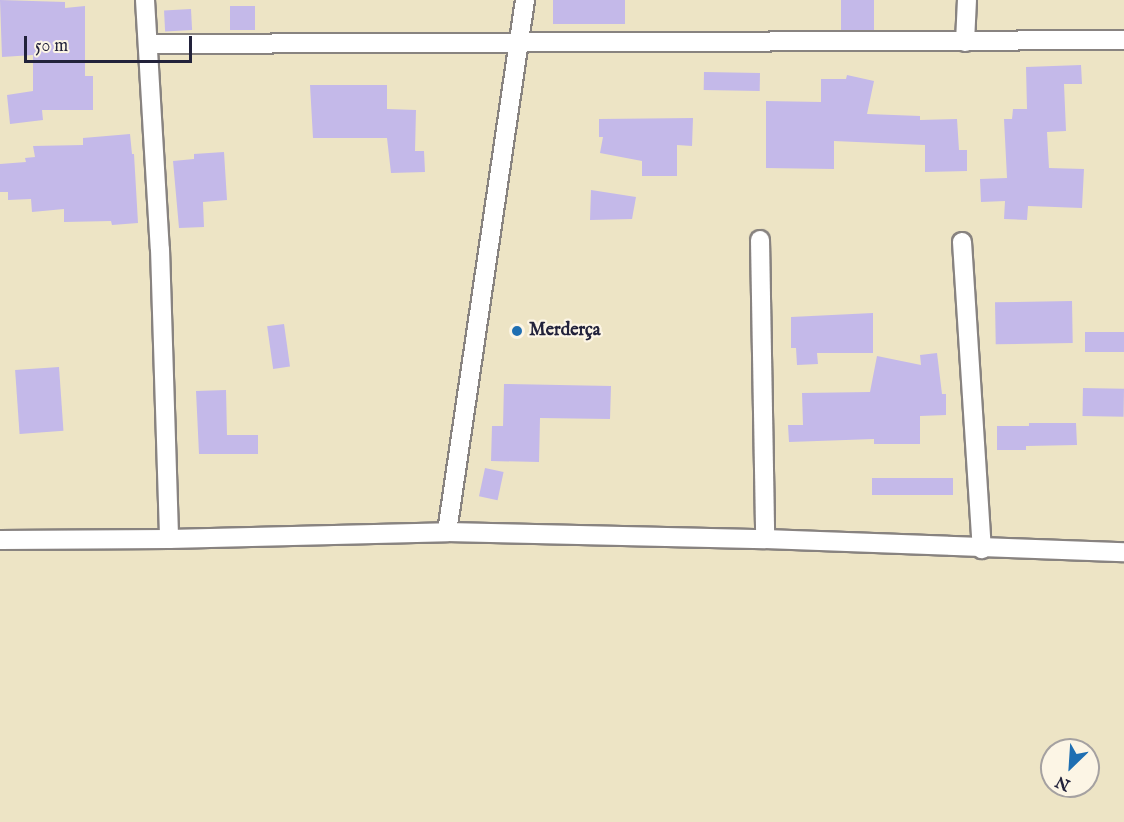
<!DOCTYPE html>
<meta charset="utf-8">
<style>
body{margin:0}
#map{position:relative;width:1124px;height:822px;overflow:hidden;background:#ede4c5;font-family:"IM FELL English",serif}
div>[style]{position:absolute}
.building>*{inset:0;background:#c4b9e9;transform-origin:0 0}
.roads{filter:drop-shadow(2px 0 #888380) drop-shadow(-2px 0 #888380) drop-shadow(0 2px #888380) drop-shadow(0 -2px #888380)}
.minor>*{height:18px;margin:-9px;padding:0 9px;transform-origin:9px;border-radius:9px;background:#fff}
.dots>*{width:16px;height:16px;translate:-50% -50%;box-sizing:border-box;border:3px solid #fcf5e5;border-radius:50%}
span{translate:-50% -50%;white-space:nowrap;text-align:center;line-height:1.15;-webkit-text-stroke:4.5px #fcf5e5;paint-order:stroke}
.poi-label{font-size:18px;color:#22223b;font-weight:700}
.left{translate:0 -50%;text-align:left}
.north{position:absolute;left:1040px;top:738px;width:60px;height:60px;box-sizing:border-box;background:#fcf5e5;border:2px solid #a5a1a1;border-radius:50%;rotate:205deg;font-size:16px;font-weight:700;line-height:24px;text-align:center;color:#22223b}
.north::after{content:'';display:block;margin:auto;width:21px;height:27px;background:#1f6fb2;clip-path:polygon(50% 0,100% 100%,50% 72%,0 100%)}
.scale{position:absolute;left:24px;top:36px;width:168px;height:27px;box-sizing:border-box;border:3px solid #22223b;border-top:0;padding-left:8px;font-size:18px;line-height:21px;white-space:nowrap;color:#22223b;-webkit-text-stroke:4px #fcf5e5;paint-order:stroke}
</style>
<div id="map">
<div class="building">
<i style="clip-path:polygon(0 0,65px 2px,65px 8px,85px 6px,85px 76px,93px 76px,93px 110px,42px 110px,43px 120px,10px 124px,7px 95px,33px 91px,33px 55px,2px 57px)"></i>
<i style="left:553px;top:0;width:72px;height:24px"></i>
<i style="left:841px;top:0;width:33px;height:30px"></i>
<i style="left:230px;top:6px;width:25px;height:24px"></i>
<i style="left:191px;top:9px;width:21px;height:27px;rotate:87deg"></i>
<i style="clip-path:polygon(1081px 65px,1082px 84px,1064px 84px,1066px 131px,1047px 132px,1049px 168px,1084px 169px,1082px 208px,1028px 206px,1027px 220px,1004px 219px,1005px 201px,981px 202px,980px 179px,1007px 178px,1004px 119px,1012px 119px,1013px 109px,1027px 109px,1026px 67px)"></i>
<i style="left:704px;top:72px;width:56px;height:18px;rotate:1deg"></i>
<i style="clip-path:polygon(847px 75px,874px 81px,867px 114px,920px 116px,920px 120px,957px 119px,959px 150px,967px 150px,967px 171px,925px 172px,925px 145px,834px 141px,834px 169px,766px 168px,766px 101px,821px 102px,821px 79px,846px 79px)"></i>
<i style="clip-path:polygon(310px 85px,387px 85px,387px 109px,416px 110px,415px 151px,424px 151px,425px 172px,391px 173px,387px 138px,313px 138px)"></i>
<i style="clip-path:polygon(693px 118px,692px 146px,677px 145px,677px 176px,642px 176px,642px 161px,600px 153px,603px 137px,599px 137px,599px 119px)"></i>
<i style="clip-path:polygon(130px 134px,132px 154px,134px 154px,138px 223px,112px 225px,111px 221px,64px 222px,64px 209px,32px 212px,31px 199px,8px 200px,8px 192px,0 192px,0 164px,26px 162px,25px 158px,35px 157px,33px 146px,83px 145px,83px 138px)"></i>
<i style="clip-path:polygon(224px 152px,227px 200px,203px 202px,204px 227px,179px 228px,173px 161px,194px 159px,194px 154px)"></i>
<i style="clip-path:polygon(591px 190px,636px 197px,632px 219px,590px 220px)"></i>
<i style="left:1072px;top:301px;width:42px;height:77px;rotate:89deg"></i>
<i style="clip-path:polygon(873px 313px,873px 353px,817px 353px,818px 364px,797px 365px,796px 348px,791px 348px,791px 317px)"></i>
<i style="left:284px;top:324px;width:43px;height:17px;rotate:82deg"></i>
<i style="left:1124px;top:332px;width:20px;height:39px;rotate:90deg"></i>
<i style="clip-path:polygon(937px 353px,942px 394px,946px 394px,946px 415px,920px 416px,920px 444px,874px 444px,874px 439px,789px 442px,788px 425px,803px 425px,802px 393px,870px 392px,877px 356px,921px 365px,920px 355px)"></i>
<i style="left:59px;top:367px;width:64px;height:44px;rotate:86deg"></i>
<i style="clip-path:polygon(504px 384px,611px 386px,610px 419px,540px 418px,539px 462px,491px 461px,492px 426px,503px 426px)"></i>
<i style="left:1083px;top:388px;width:41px;height:28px;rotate:1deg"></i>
<i style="clip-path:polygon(226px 390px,227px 435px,258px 435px,258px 454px,199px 454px,196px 391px)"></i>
<i style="clip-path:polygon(1029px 423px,1076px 423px,1077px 445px,1026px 446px,1026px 450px,997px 450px,997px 426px,1029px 426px)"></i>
<i style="left:485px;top:468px;width:19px;height:29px;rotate:12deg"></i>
<i style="left:872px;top:478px;width:81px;height:17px"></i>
</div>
<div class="roads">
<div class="minor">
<i style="left:145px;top:0;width:249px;rotate:86.6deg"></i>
<i style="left:160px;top:249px;width:290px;rotate:88.2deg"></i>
<i style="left:965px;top:42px;width:42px;rotate:-87.3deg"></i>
<i style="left:148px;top:44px;width:976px;rotate:-0.23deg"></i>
<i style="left:760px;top:240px;width:299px;rotate:89deg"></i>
<i style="left:962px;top:242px;width:308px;rotate:86.3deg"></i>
<i style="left:447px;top:532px;width:318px;rotate:1.3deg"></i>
<i style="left:765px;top:539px;width:359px;rotate:2.1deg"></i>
<i style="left:0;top:540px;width:169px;rotate:-0.3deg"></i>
<i style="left:169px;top:539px;width:278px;rotate:-1.4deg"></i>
<i style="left:447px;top:532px;width:538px;rotate:-81.66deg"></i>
</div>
</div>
<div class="dots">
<i style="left:517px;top:331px;background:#1f6fb2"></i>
</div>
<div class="poi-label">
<span class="left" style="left:529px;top:331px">Merderça</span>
</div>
<div class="north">N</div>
<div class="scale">50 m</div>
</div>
